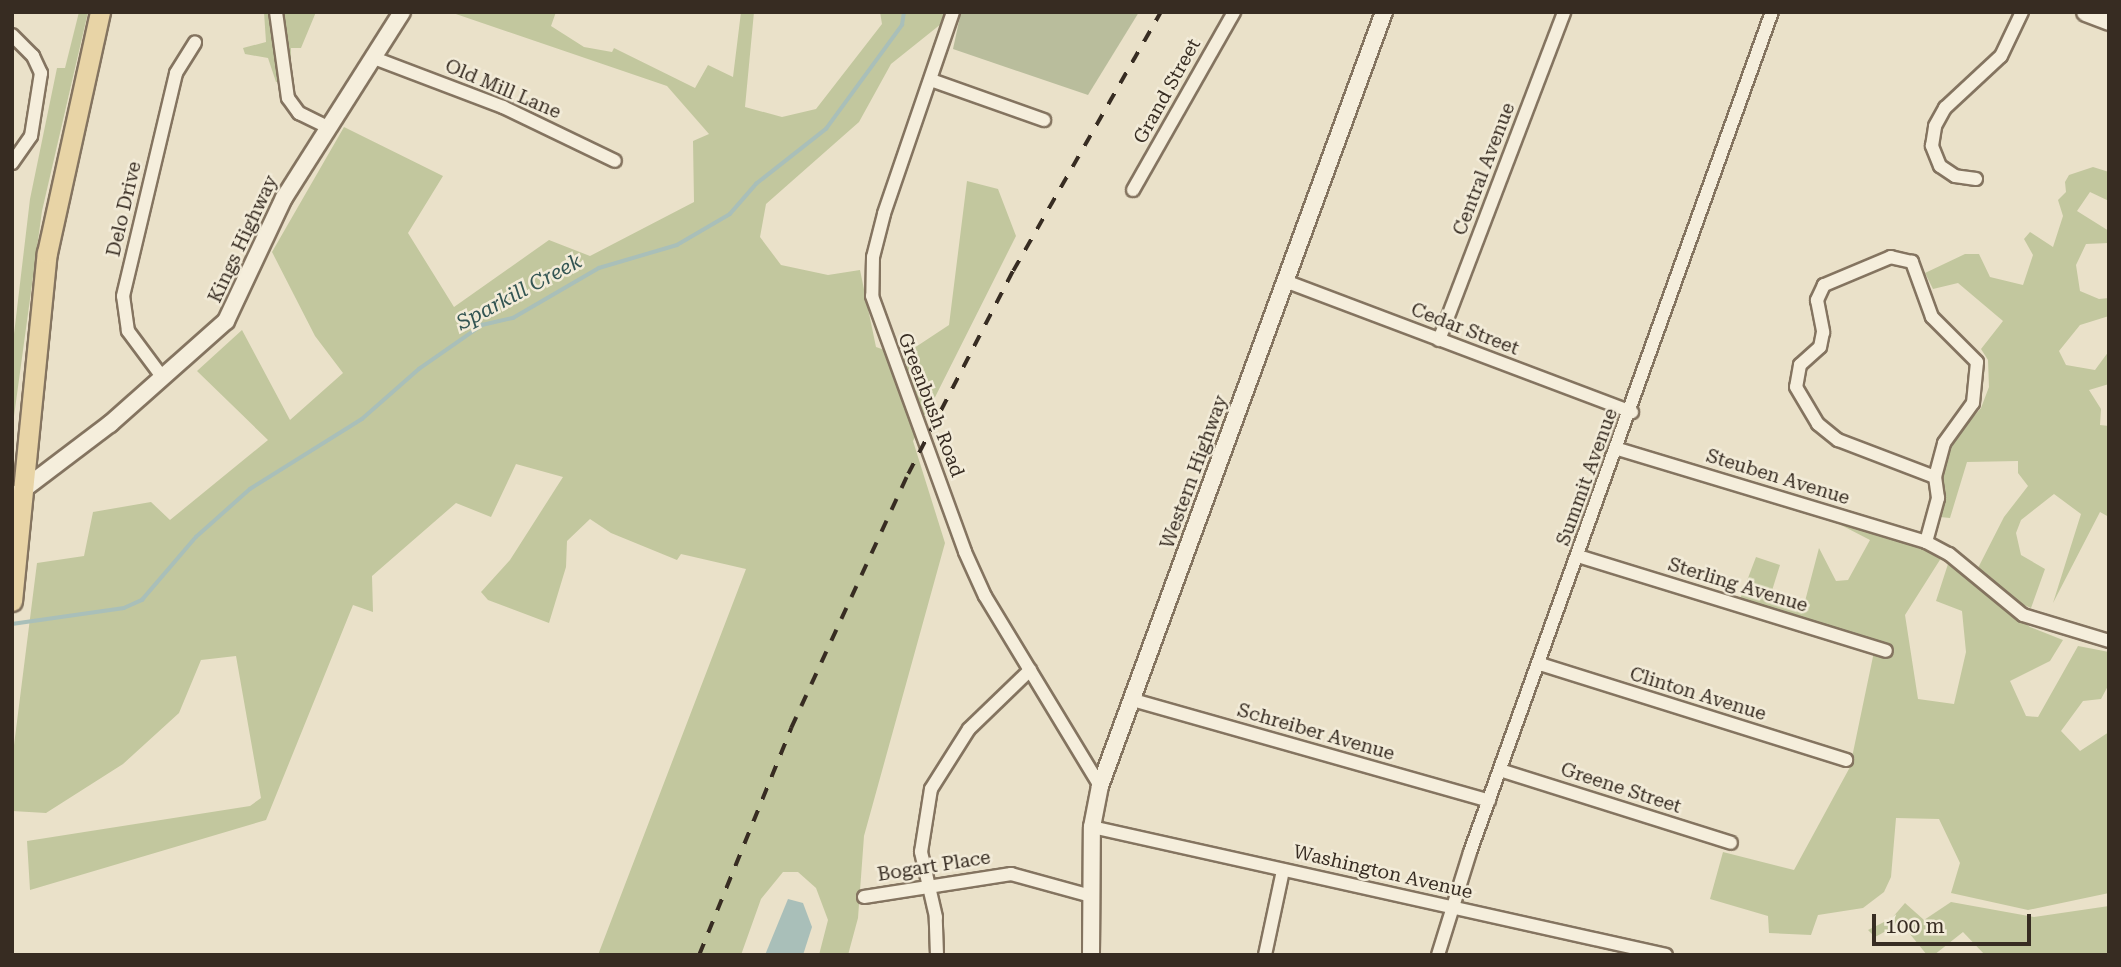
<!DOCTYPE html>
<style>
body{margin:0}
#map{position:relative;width:2121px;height:967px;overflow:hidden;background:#eae1c9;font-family:"Roboto Serif",serif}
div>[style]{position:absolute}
.green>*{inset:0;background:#c2c79e}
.cemetery>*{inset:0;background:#b9bd9c}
.water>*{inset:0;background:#a9bfb9}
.stream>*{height:3.5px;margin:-1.75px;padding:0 1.75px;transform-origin:1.75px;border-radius:1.75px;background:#a9bfb9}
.roads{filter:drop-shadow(2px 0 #847460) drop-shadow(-2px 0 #847460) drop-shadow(0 2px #847460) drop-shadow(0 -2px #847460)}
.minor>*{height:12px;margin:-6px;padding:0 6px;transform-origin:6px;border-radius:6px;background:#f5eedc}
.tertiary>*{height:16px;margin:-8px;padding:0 8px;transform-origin:8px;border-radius:8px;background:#f5eedc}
.secondary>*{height:18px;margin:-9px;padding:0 9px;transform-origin:9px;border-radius:9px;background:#f5eedc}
.primary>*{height:19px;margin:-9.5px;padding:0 9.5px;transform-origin:9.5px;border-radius:9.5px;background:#e8d4a6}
.rail>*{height:3.5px;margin-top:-1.75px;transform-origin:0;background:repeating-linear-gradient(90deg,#372c22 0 12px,transparent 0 24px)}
span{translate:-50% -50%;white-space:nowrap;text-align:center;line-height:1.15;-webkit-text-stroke:5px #f2ebd8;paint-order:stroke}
.street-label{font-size:19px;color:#372c22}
.water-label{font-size:21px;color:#335553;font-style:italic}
.frame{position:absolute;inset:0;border:14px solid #372c22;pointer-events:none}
.scale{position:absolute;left:1872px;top:914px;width:159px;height:32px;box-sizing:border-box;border:4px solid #372c22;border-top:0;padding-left:9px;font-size:21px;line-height:24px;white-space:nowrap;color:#372c22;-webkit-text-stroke:5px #f2ebd8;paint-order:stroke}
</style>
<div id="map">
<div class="green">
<i style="clip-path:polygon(79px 12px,88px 12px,42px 211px,12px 431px,12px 351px,30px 199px,57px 68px,65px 68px)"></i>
<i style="clip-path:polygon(264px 12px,316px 12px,301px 48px,291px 48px,291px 80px,276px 82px,268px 58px,245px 54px,243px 48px,266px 42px)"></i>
<i style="clip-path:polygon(450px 12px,556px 12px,551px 26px,584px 47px,612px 52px,614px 48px,695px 88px,708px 65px,733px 77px,741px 12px,754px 12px,745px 107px,782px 117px,816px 109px,882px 24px,880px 12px,947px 12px,946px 20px,891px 64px,859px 122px,766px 204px,760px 237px,781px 265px,828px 275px,860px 270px,876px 347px,902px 356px,949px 325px,967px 181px,998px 189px,1016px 236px,913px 441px,945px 543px,864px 836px,858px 918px,848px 955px,819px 955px,828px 920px,816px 888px,798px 872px,783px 872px,761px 899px,741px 955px,598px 955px,746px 569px,681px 554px,677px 560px,611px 533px,590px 519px,567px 541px,566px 567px,549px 623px,488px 600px,481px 592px,510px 560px,563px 477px,516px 464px,491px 517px,456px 503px,372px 576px,373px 612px,353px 605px,266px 820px,30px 890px,27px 841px,250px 806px,261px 798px,236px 656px,201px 660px,179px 713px,123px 764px,46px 813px,12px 811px,12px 761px,37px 563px,84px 556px,93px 512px,151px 502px,170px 520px,268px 440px,197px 371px,242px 330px,290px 420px,343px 373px,315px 336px,272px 252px,344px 127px,443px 176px,408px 233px,454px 307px,549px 240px,590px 256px,694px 202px,693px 141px,709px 134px,667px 86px)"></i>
<i style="clip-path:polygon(2093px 167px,2109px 172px,2109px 201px,2090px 192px,2077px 211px,2109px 231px,2109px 243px,2086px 244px,2076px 265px,2080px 291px,2099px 299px,2109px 298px,2109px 316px,2080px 325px,2059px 351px,2066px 365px,2095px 370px,2109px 351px,2109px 384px,2089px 390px,2101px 409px,2100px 425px,2109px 426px,2109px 517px,2100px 512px,2053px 603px,2081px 514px,2054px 494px,2021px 520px,2016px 533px,2021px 555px,2045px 569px,2031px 608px,2015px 601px,1978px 568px,2004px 517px,2028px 486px,2018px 473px,2018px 461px,1967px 462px,1950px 518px,1940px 517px,1941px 476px,1950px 444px,1981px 408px,1989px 387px,1988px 360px,1981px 349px,2003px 321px,1958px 283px,1933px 289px,1925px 273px,1965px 254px,1979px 254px,1990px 277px,2023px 285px,2033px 255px,2024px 239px,2030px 232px,2053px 247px,2063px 216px,2058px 200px,2066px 192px,2065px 182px,2069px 175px)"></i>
<i style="clip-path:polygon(1844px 522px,1943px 555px,1905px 615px,1918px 699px,1954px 704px,1966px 652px,1962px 611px,1936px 601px,1948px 564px,2030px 627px,2063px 640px,2050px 661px,2010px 681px,2026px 716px,2038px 717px,2078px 646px,2109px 652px,2109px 684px,2101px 699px,2083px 701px,2061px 731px,2080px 751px,2109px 732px,2109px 893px,2028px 910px,1951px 893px,1960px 863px,1939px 819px,1896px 818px,1891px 877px,1884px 892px,1863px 908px,1818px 915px,1811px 935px,1769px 933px,1768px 916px,1710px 899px,1723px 852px,1794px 870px,1850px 767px,1876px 642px,1740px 599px,1756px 557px,1780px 565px,1770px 597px,1804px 605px,1819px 548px,1836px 581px,1848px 580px,1870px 540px,1841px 525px)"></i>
<i style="clip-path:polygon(1951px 902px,2034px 917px,2109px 906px,2109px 955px,1985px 955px,1963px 932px,1934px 955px,1927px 955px,1901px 923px,1875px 937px,1868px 930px,1892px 918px,1905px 903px,1924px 920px)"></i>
</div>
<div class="cemetery">
<i style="clip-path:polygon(961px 12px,1139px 12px,1088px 95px,953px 49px)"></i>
</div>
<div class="water">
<i style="clip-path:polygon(788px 899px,803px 903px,812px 927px,803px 955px,765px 955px)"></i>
</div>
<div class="stream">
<i style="left:12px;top:624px;width:113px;rotate:-8.1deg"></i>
<i style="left:124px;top:608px;width:20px;rotate:-24deg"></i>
<i style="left:142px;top:600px;width:83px;rotate:-49.4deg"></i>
<i style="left:196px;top:537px;width:72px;rotate:-41.6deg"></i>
<i style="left:250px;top:489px;width:132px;rotate:-32deg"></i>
<i style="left:362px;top:419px;width:76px;rotate:-41.3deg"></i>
<i style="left:419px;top:369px;width:77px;rotate:-34.9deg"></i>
<i style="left:482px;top:325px;width:32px;rotate:-13deg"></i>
<i style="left:513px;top:318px;width:99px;rotate:-30.2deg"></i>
<i style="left:599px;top:268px;width:81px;rotate:-16.4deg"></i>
<i style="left:677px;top:245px;width:61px;rotate:-30.3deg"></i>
<i style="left:730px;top:214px;width:40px;rotate:-49deg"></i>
<i style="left:756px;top:184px;width:89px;rotate:-38.2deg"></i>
<i style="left:826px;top:129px;width:129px;rotate:-53.8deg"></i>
<i style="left:902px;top:25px;width:13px;rotate:-81deg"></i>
</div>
<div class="roads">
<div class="minor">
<i style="left:276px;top:12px;width:87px;rotate:82.1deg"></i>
<i style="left:288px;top:98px;width:19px;rotate:54deg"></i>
<i style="left:299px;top:113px;width:32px;rotate:26deg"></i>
<i style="left:953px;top:12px;width:213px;rotate:108.9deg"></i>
<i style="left:884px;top:214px;width:44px;rotate:104.3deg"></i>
<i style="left:873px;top:257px;width:39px;rotate:91deg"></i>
<i style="left:872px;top:296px;width:272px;rotate:70deg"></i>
<i style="left:965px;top:552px;width:48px;rotate:65.6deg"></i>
<i style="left:985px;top:596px;width:222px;rotate:58.8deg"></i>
<i style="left:12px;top:35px;width:30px;rotate:45deg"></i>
<i style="left:33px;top:56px;width:19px;rotate:65deg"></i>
<i style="left:41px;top:73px;width:64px;rotate:99deg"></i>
<i style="left:31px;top:136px;width:33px;rotate:125deg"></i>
<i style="left:374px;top:58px;width:138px;rotate:20.8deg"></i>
<i style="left:503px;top:107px;width:124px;rotate:25.7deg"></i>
<i style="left:931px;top:80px;width:120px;rotate:19.5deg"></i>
<i style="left:1976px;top:179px;width:21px;rotate:-172deg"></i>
<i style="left:1955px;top:176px;width:18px;rotate:-146deg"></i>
<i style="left:1940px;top:166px;width:22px;rotate:-112deg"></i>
<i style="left:1932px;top:146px;width:20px;rotate:-81deg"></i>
<i style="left:1935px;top:126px;width:21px;rotate:-61deg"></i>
<i style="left:1945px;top:108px;width:76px;rotate:-42.9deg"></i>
<i style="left:2001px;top:56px;width:49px;rotate:-64.5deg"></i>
<i style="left:1133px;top:190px;width:205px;rotate:-60.4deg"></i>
<i style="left:1285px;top:281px;width:371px;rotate:20.7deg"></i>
<i style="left:1439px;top:340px;width:351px;rotate:-69.1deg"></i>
<i style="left:163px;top:378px;width:59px;rotate:-126.7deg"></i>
<i style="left:128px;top:331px;width:35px;rotate:-98deg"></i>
<i style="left:123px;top:296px;width:229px;rotate:-76.6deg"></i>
<i style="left:176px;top:73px;width:36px;rotate:-58deg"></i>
<i style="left:1618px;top:449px;width:322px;rotate:16.8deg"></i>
<i style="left:1926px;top:542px;width:26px;rotate:28deg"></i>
<i style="left:1949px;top:554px;width:96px;rotate:39.5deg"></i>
<i style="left:2023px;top:615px;width:90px;rotate:16.8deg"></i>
<i style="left:1926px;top:542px;width:46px;rotate:-74.7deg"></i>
<i style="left:1938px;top:498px;width:21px;rotate:-98deg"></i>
<i style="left:1935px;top:477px;width:35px;rotate:-75deg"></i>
<i style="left:1944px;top:443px;width:49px;rotate:-54.1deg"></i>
<i style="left:1973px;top:403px;width:41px;rotate:-84.4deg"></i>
<i style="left:1977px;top:362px;width:64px;rotate:-135deg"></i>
<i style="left:1932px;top:317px;width:59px;rotate:-110deg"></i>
<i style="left:1912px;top:262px;width:22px;rotate:-167deg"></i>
<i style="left:1891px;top:257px;width:73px;rotate:157.3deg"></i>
<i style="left:1824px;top:285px;width:17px;rotate:115deg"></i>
<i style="left:1817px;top:300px;width:33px;rotate:79deg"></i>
<i style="left:1823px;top:332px;width:15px;rotate:101deg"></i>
<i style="left:1820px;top:347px;width:27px;rotate:138deg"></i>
<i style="left:1800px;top:365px;width:22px;rotate:100deg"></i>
<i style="left:1796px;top:387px;width:43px;rotate:59.3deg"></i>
<i style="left:1818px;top:424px;width:26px;rotate:39deg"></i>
<i style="left:1838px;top:440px;width:104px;rotate:20.9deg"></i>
<i style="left:1578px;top:556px;width:322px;rotate:17.1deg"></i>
<i style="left:1540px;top:664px;width:321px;rotate:17.4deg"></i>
<i style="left:1133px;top:700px;width:370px;rotate:15.8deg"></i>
<i style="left:1500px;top:770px;width:242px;rotate:17.5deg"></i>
<i style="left:1092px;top:827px;width:588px;rotate:12.57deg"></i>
<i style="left:864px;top:897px;width:149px;rotate:-8.9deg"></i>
<i style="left:1011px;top:874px;width:83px;rotate:15.4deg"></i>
<i style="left:937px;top:955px;width:38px;rotate:-92deg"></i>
<i style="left:936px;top:917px;width:67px;rotate:-103deg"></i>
<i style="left:921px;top:852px;width:64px;rotate:-81deg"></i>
<i style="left:931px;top:789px;width:71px;rotate:-57.7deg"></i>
<i style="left:969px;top:729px;width:85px;rotate:-44deg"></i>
<i style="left:1265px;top:955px;width:87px;rotate:-78deg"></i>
<i style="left:1438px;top:955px;width:108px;rotate:-72.7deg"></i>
<i style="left:1470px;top:852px;width:893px;rotate:-70.23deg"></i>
</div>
<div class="tertiary">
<i style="left:12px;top:498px;width:123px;rotate:-37.1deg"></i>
<i style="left:110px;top:424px;width:155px;rotate:-41.6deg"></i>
<i style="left:226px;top:321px;width:136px;rotate:-64.8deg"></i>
<i style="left:284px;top:198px;width:220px;rotate:-57.6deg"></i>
<i style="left:1091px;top:955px;width:128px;rotate:-89.6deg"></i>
<i style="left:1092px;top:827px;width:42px;rotate:-79deg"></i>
<i style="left:1100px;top:786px;width:824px;rotate:-69.85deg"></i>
</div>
<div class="secondary">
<i style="left:2086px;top:12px;width:25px;rotate:21deg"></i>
</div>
<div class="primary">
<i style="left:12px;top:601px;width:350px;rotate:-84.3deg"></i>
<i style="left:47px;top:253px;width:247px;rotate:-77.6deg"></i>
</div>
</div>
<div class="rail">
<i style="left:699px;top:955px;width:245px;rotate:-67.9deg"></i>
<i style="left:791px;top:728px;width:280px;rotate:-65.3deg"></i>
<i style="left:908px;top:474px;width:229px;rotate:-62.7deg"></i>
<i style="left:1013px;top:271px;width:298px;rotate:-60.3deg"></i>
</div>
<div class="street-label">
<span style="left:503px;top:89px;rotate:23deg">Old Mill Lane</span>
<span style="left:1167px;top:91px;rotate:-61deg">Grand Street</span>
<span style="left:1484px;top:169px;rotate:-69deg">Central Avenue</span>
<span style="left:124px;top:209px;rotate:-77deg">Delo Drive</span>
<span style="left:243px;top:239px;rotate:-65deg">Kings Highway</span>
<span style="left:1465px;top:329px;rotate:21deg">Cedar Street</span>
<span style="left:931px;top:405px;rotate:69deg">Greenbush Road</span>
<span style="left:1194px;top:472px;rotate:-70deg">Western Highway</span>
<span style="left:1587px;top:477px;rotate:-70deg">Summit Avenue</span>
<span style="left:1778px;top:477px;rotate:17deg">Steuben Avenue</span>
<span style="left:1738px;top:585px;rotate:17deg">Sterling Avenue</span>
<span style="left:1698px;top:694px;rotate:17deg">Clinton Avenue</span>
<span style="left:1316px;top:732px;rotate:16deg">Schreiber Avenue</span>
<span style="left:1621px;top:788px;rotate:18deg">Greene Street</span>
<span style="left:934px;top:866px;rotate:-9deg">Bogart Place</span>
<span style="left:1383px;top:872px;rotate:13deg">Washington Avenue</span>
</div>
<div class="water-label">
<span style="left:519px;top:292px;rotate:-28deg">Sparkill Creek</span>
</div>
<div class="frame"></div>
<div class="scale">100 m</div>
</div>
